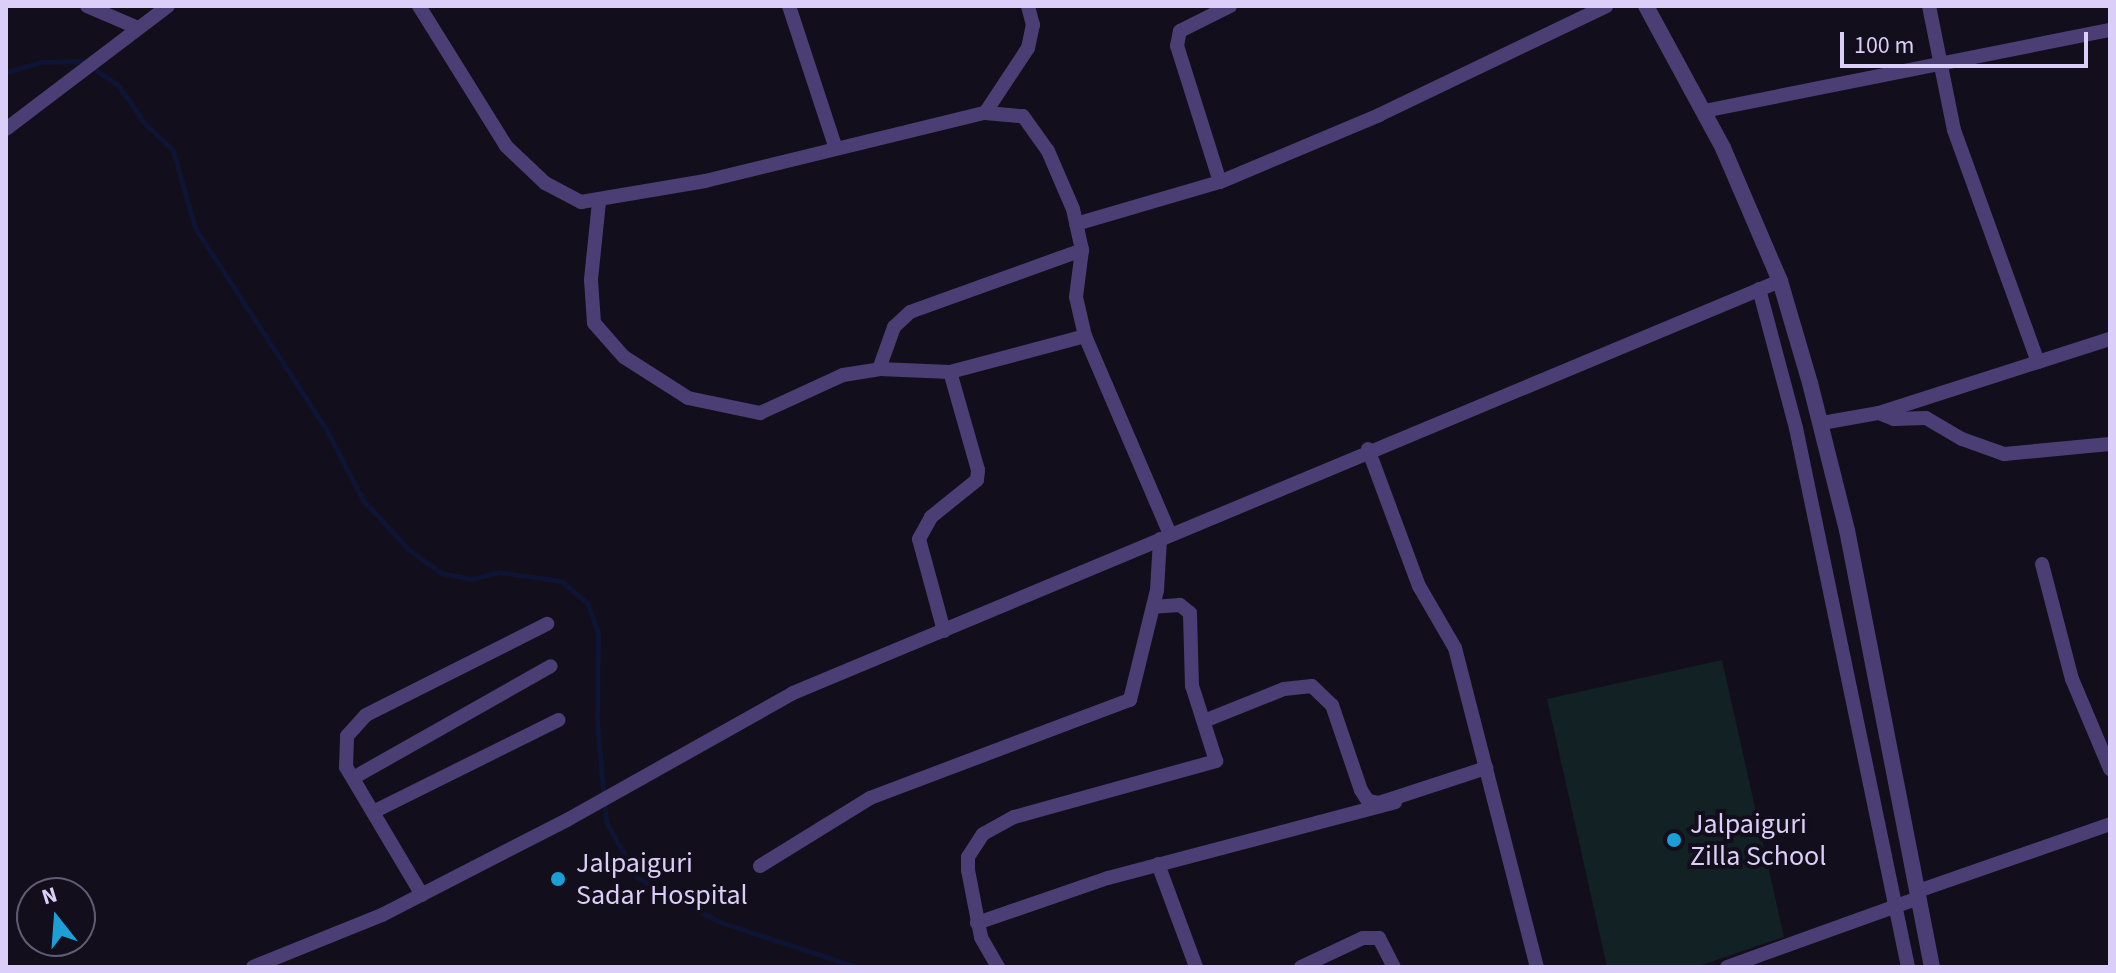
<!DOCTYPE html>
<style>
body{margin:0}
#map{position:relative;width:2116px;height:973px;overflow:hidden;background:#130e1b;font-family:"Source Sans 3",sans-serif}
div>[style]{position:absolute}
.green>*{inset:0;background:#112124}
.stream>*{height:5px;margin:-2.5px;padding:0 2.5px;transform-origin:2.5px;border-radius:2.5px;background:#0e1434}
.minor>*{height:14px;margin:-7px;padding:0 7px;transform-origin:7px;border-radius:7px;background:#4b3e74}
.tertiary>*{height:16px;margin:-8px;padding:0 8px;transform-origin:8px;border-radius:8px;background:#4b3e74}
.dots>*{width:22px;height:22px;translate:-50% -50%;box-sizing:border-box;border:4px solid #130e1b;border-radius:50%}
span{translate:-50% -50%;white-space:nowrap;text-align:center;line-height:1.15;-webkit-text-stroke:8px #130e1b;paint-order:stroke}
.poi-label{font-size:28px;color:#dbcef9}
.left{translate:0 -50%;text-align:left}
.frame{position:absolute;inset:0;border:8px solid #dbcef9;pointer-events:none}
.north{position:absolute;left:16px;top:877px;width:80px;height:80px;box-sizing:border-box;background:#130e1b;border:2px solid #635b74;border-radius:50%;rotate:343deg;font-size:22px;font-weight:700;line-height:32px;text-align:center;color:#dbcef9}
.north::after{content:'';display:block;margin:auto;width:28px;height:36px;background:#1c9fd7;clip-path:polygon(50% 0,100% 100%,50% 72%,0 100%)}
.scale{position:absolute;left:1840px;top:32px;width:248px;height:36px;box-sizing:border-box;border:4px solid #dbcef9;border-top:0;padding-left:10px;font-size:24px;line-height:28px;white-space:nowrap;color:#dbcef9;-webkit-text-stroke:6px #130e1b;paint-order:stroke}
</style>
<div id="map">
<div class="green">
<i style="clip-path:polygon(1722px 660px,1784px 937px,1696px 967px,1607px 967px,1547px 699px)"></i>
</div>
<div class="stream">
<i style="left:6px;top:72px;width:37px;rotate:-16deg"></i>
<i style="left:42px;top:62px;width:41px;rotate:-1.4deg"></i>
<i style="left:83px;top:61px;width:44px;rotate:34.8deg"></i>
<i style="left:119px;top:86px;width:46px;rotate:55.6deg"></i>
<i style="left:145px;top:124px;width:38px;rotate:43deg"></i>
<i style="left:173px;top:150px;width:81px;rotate:74.2deg"></i>
<i style="left:195px;top:228px;width:240px;rotate:56.9deg"></i>
<i style="left:326px;top:429px;width:80px;rotate:62.5deg"></i>
<i style="left:363px;top:500px;width:67px;rotate:47.4deg"></i>
<i style="left:408px;top:549px;width:41px;rotate:36deg"></i>
<i style="left:441px;top:573px;width:32px;rotate:11deg"></i>
<i style="left:472px;top:579px;width:28px;rotate:-15deg"></i>
<i style="left:499px;top:572px;width:63px;rotate:8.3deg"></i>
<i style="left:561px;top:581px;width:35px;rotate:40deg"></i>
<i style="left:588px;top:604px;width:31px;rotate:71deg"></i>
<i style="left:598px;top:633px;width:90px;rotate:90.6deg"></i>
<i style="left:597px;top:723px;width:99px;rotate:84.8deg"></i>
<i style="left:606px;top:822px;width:64px;rotate:60.3deg"></i>
<i style="left:638px;top:878px;width:93px;rotate:28.2deg"></i>
<i style="left:720px;top:922px;width:144px;rotate:18.2deg"></i>
</div>
<div class="minor">
<i style="left:87px;top:6px;width:56px;rotate:23.3deg"></i>
<i style="left:419px;top:6px;width:165px;rotate:58.1deg"></i>
<i style="left:506px;top:146px;width:54px;rotate:43.5deg"></i>
<i style="left:545px;top:183px;width:41px;rotate:27.8deg"></i>
<i style="left:581px;top:202px;width:126px;rotate:-9.6deg"></i>
<i style="left:705px;top:181px;width:288px;rotate:-13.7deg"></i>
<i style="left:985px;top:113px;width:38px;rotate:5deg"></i>
<i style="left:1023px;top:116px;width:43px;rotate:54.5deg"></i>
<i style="left:1048px;top:151px;width:63px;rotate:66.7deg"></i>
<i style="left:1073px;top:209px;width:42px;rotate:77.6deg"></i>
<i style="left:1082px;top:250px;width:47px;rotate:97.3deg"></i>
<i style="left:1076px;top:297px;width:40px;rotate:77deg"></i>
<i style="left:1085px;top:336px;width:215px;rotate:66.8deg"></i>
<i style="left:789px;top:6px;width:147px;rotate:71.8deg"></i>
<i style="left:1929px;top:6px;width:126px;rotate:78.6deg"></i>
<i style="left:1954px;top:130px;width:247px;rotate:70.1deg"></i>
<i style="left:1704px;top:111px;width:414px;rotate:-11.3deg"></i>
<i style="left:985px;top:113px;width:78px;rotate:-56.5deg"></i>
<i style="left:1028px;top:48px;width:24px;rotate:-78deg"></i>
<i style="left:1033px;top:25px;width:20px;rotate:-105deg"></i>
<i style="left:6px;top:129px;width:203px;rotate:-37.2deg"></i>
<i style="left:1220px;top:182px;width:143px;rotate:-107.5deg"></i>
<i style="left:1177px;top:46px;width:15px;rotate:-79deg"></i>
<i style="left:1180px;top:31px;width:56px;rotate:-26.6deg"></i>
<i style="left:599px;top:202px;width:78px;rotate:95.9deg"></i>
<i style="left:591px;top:280px;width:43px;rotate:86deg"></i>
<i style="left:594px;top:323px;width:45px;rotate:48.6deg"></i>
<i style="left:624px;top:357px;width:76px;rotate:32.6deg"></i>
<i style="left:688px;top:398px;width:74px;rotate:11.8deg"></i>
<i style="left:760px;top:413px;width:91px;rotate:-24.6deg"></i>
<i style="left:843px;top:375px;width:36px;rotate:-9deg"></i>
<i style="left:879px;top:369px;width:71px;rotate:2.4deg"></i>
<i style="left:950px;top:372px;width:140px;rotate:-14.9deg"></i>
<i style="left:1076px;top:224px;width:150px;rotate:-16.3deg"></i>
<i style="left:1220px;top:182px;width:173px;rotate:-22.8deg"></i>
<i style="left:1379px;top:115px;width:252px;rotate:-25.6deg"></i>
<i style="left:1759px;top:289px;width:144px;rotate:75.1deg"></i>
<i style="left:1796px;top:428px;width:551px;rotate:78.26deg"></i>
<i style="left:879px;top:369px;width:45px;rotate:-70.3deg"></i>
<i style="left:894px;top:327px;width:22px;rotate:-43deg"></i>
<i style="left:910px;top:312px;width:183px;rotate:-19.8deg"></i>
<i style="left:1879px;top:413px;width:16px;rotate:22deg"></i>
<i style="left:1894px;top:419px;width:32px;rotate:-2deg"></i>
<i style="left:1926px;top:418px;width:42px;rotate:30.3deg"></i>
<i style="left:1962px;top:439px;width:45px;rotate:19.7deg"></i>
<i style="left:2004px;top:454px;width:106px;rotate:-5.4deg"></i>
<i style="left:1822px;top:423px;width:58px;rotate:-10deg"></i>
<i style="left:1879px;top:413px;width:243px;rotate:-17.8deg"></i>
<i style="left:1368px;top:449px;width:146px;rotate:69.6deg"></i>
<i style="left:1419px;top:586px;width:72px;rotate:59.9deg"></i>
<i style="left:1455px;top:648px;width:329px;rotate:75.6deg"></i>
<i style="left:2042px;top:564px;width:119px;rotate:75.4deg"></i>
<i style="left:2072px;top:679px;width:98px;rotate:67.1deg"></i>
<i style="left:944px;top:631px;width:95px;rotate:-105.2deg"></i>
<i style="left:919px;top:539px;width:25px;rotate:-61deg"></i>
<i style="left:931px;top:517px;width:59px;rotate:-38.8deg"></i>
<i style="left:977px;top:480px;width:10px;rotate:-84deg"></i>
<i style="left:978px;top:470px;width:102px;rotate:-105.9deg"></i>
<i style="left:1204px;top:721px;width:86px;rotate:-21.8deg"></i>
<i style="left:1284px;top:689px;width:28px;rotate:-6deg"></i>
<i style="left:1312px;top:686px;width:28px;rotate:44deg"></i>
<i style="left:1332px;top:705px;width:90px;rotate:71.2deg"></i>
<i style="left:1361px;top:790px;width:13px;rotate:58deg"></i>
<i style="left:1368px;top:801px;width:11px;rotate:10deg"></i>
<i style="left:1379px;top:803px;width:113px;rotate:-18.1deg"></i>
<i style="left:353px;top:778px;width:227px;rotate:-29.5deg"></i>
<i style="left:373px;top:812px;width:207px;rotate:-26.4deg"></i>
<i style="left:1158px;top:864px;width:110px;rotate:69.7deg"></i>
<i style="left:760px;top:866px;width:129px;rotate:-31.7deg"></i>
<i style="left:870px;top:798px;width:278px;rotate:-20.7deg"></i>
<i style="left:1130px;top:700px;width:113px;rotate:-76.2deg"></i>
<i style="left:1157px;top:590px;width:51px;rotate:-86.6deg"></i>
<i style="left:1918px;top:891px;width:203px;rotate:-19.2deg"></i>
<i style="left:422px;top:895px;width:149px;rotate:-120.7deg"></i>
<i style="left:346px;top:767px;width:31px;rotate:-88deg"></i>
<i style="left:347px;top:736px;width:28px;rotate:-48deg"></i>
<i style="left:366px;top:715px;width:203px;rotate:-26.7deg"></i>
<i style="left:977px;top:923px;width:139px;rotate:-19deg"></i>
<i style="left:1108px;top:878px;width:297px;rotate:-14.8deg"></i>
<i style="left:253px;top:967px;width:139px;rotate:-22deg"></i>
<i style="left:382px;top:915px;width:208px;rotate:-27.2deg"></i>
<i style="left:567px;top:820px;width:259px;rotate:-29.3deg"></i>
<i style="left:793px;top:693px;width:1070px;rotate:-22.66deg"></i>
<i style="left:998px;top:967px;width:34px;rotate:-120deg"></i>
<i style="left:981px;top:937px;width:68px;rotate:-101deg"></i>
<i style="left:968px;top:870px;width:13px;rotate:-90deg"></i>
<i style="left:968px;top:857px;width:27px;rotate:-57deg"></i>
<i style="left:983px;top:834px;width:35px;rotate:-29deg"></i>
<i style="left:1014px;top:817px;width:210px;rotate:-15.5deg"></i>
<i style="left:1216px;top:761px;width:79px;rotate:-107.7deg"></i>
<i style="left:1192px;top:686px;width:73px;rotate:-91.6deg"></i>
<i style="left:1190px;top:613px;width:13px;rotate:-141deg"></i>
<i style="left:1180px;top:605px;width:27px;rotate:176deg"></i>
<i style="left:1301px;top:967px;width:68px;rotate:-25.1deg"></i>
<i style="left:1363px;top:938px;width:16px"></i>
<i style="left:1379px;top:938px;width:33px;rotate:63deg"></i>
<i style="left:1727px;top:967px;width:204px;rotate:-19.8deg"></i>
</div>
<div class="tertiary">
<i style="left:1646px;top:6px;width:162px;rotate:61.5deg"></i>
<i style="left:1723px;top:148px;width:145px;rotate:66.8deg"></i>
<i style="left:1780px;top:281px;width:106px;rotate:73.6deg"></i>
<i style="left:1810px;top:383px;width:152px;rotate:75.9deg"></i>
<i style="left:1847px;top:530px;width:445px;rotate:79deg"></i>
</div>
<div class="dots">
<i style="left:1674px;top:840px;background:#1c9fd7"></i>
<i style="left:558px;top:879px;background:#1c9fd7"></i>
</div>
<div class="poi-label">
<span class="left" style="left:1690px;top:840px">Jalpaiguri<br>Zilla School</span>
<span class="left" style="left:576px;top:879px">Jalpaiguri<br>Sadar Hospital</span>
</div>
<div class="frame"></div>
<div class="north">N</div>
<div class="scale">100 m</div>
</div>
